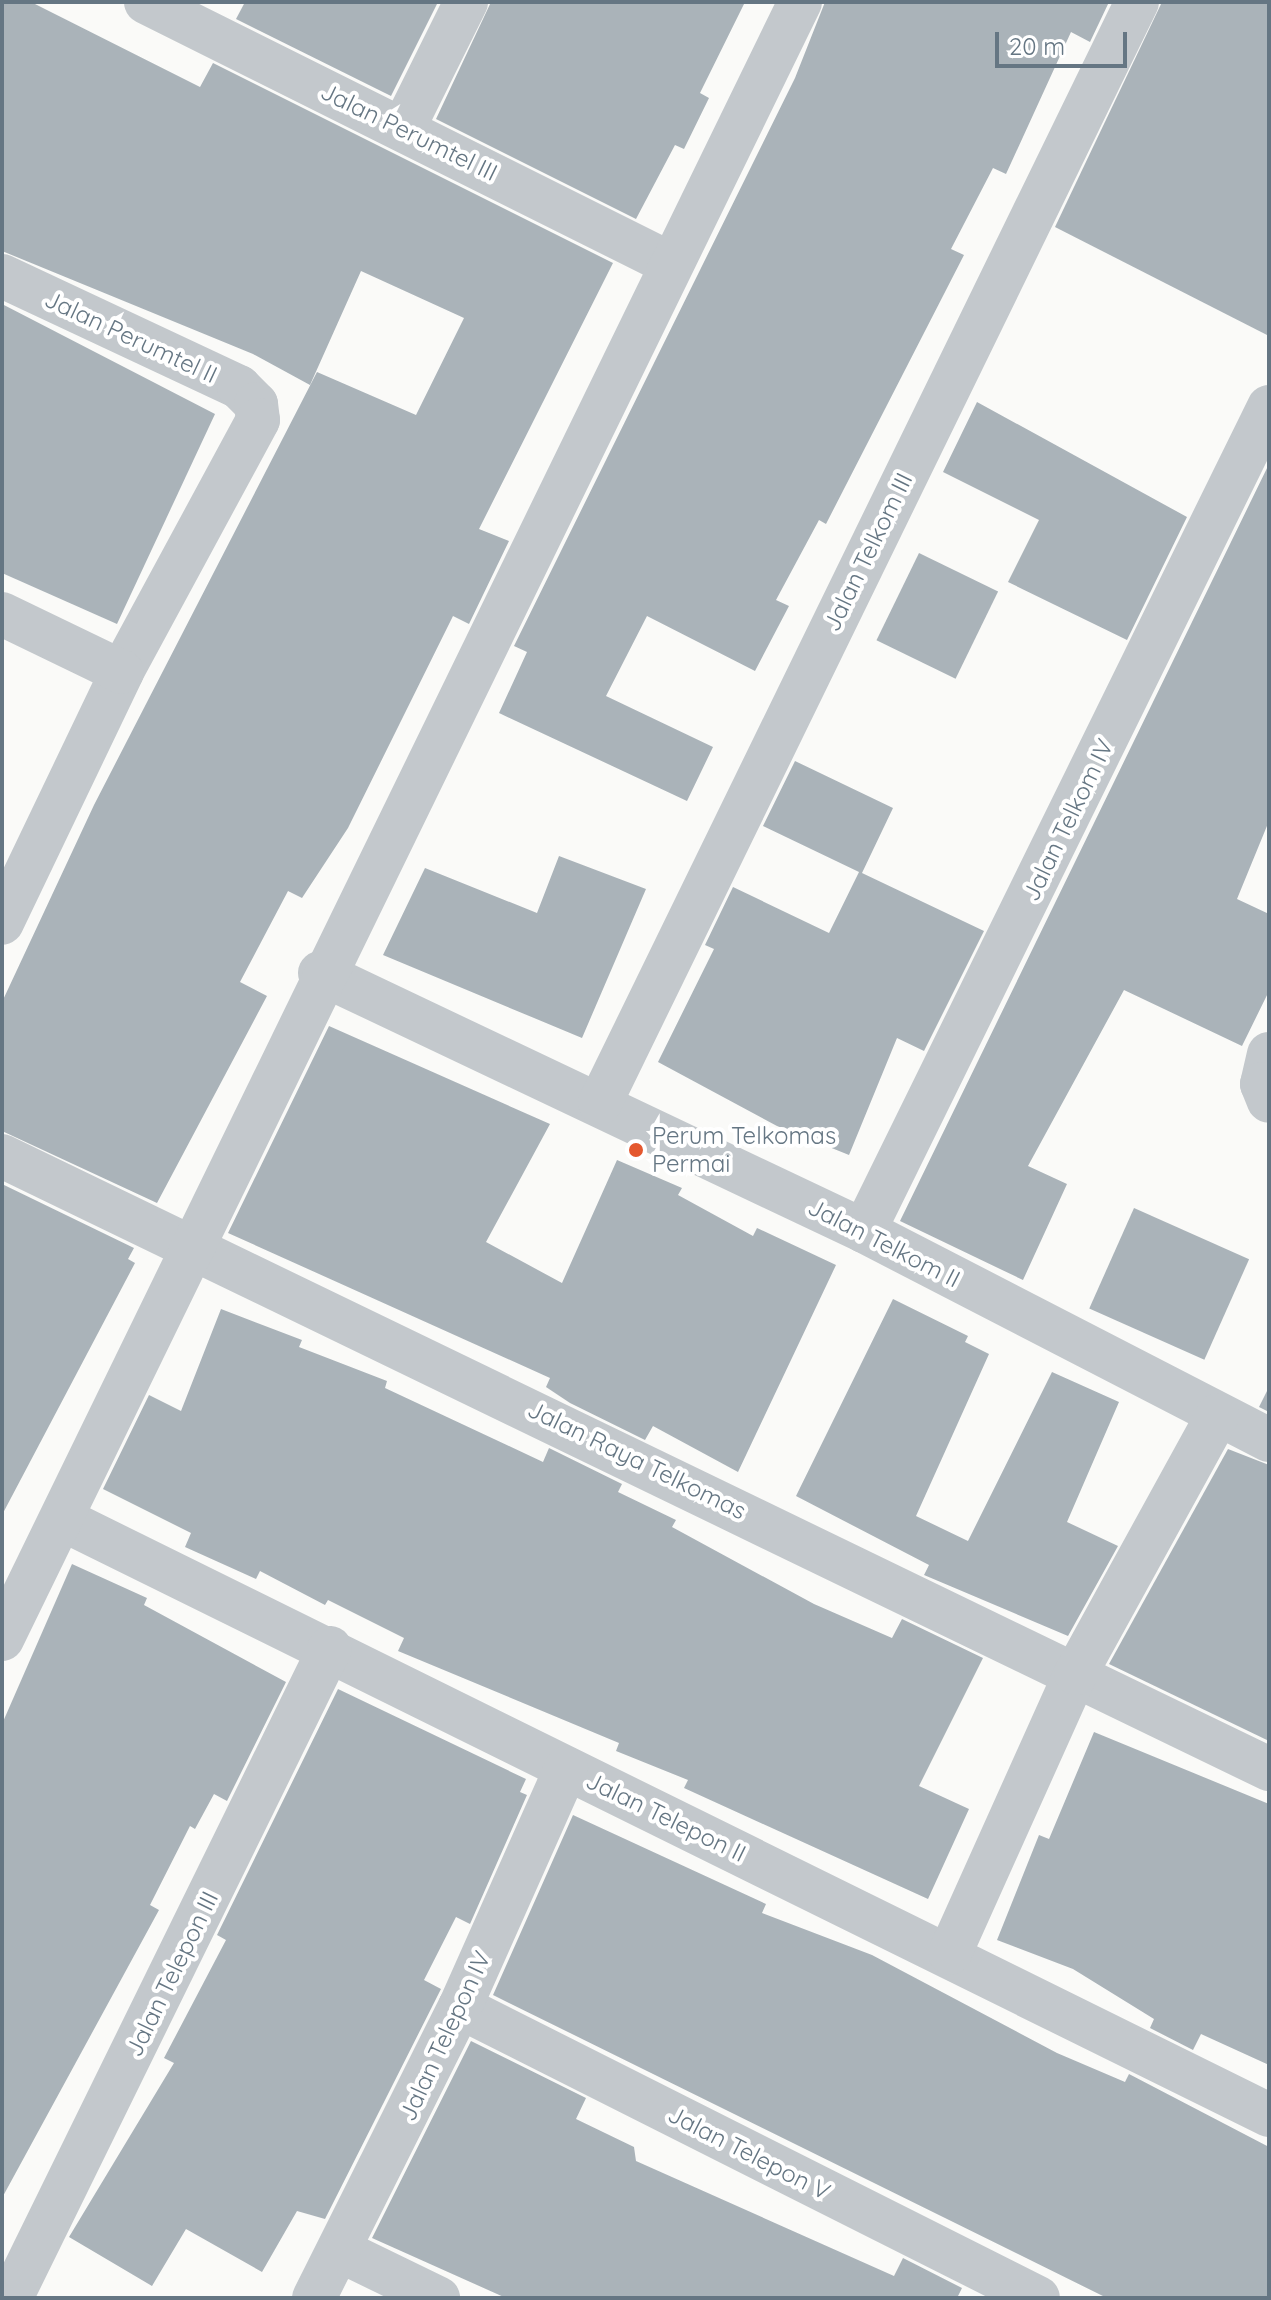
<!DOCTYPE html>
<style>
body{margin:0}
#map{position:relative;width:1271px;height:2300px;overflow:hidden;background:#fafaf8;font-family:Quicksand,sans-serif}
div>[style]{position:absolute}
.building>*{inset:0;background:#aab3b9;transform-origin:0 0}
.street>*{height:44px;margin:-22px;padding:0 22px;transform-origin:22px;border-radius:22px;background:#c3c8cc}
.dots>*{width:22px;height:22px;translate:-50% -50%;box-sizing:border-box;border:4px solid #fff;border-radius:50%}
span{translate:-50% -50%;white-space:nowrap;text-align:center;line-height:1.15;-webkit-text-stroke:8px #fff;paint-order:stroke}
.street-label{font-size:24px;color:#657683}
.poi-label{font-size:24px;color:#657683}
.left{translate:0 -50%;text-align:left}
.frame{position:absolute;inset:0;border:4px solid #657683;pointer-events:none}
.scale{position:absolute;left:995px;top:32px;width:132px;height:36px;box-sizing:border-box;border:4px solid #657683;border-top:0;padding-left:10px;font-size:24px;line-height:28px;white-space:nowrap;color:#657683;-webkit-text-stroke:6px #fff;paint-order:stroke}
</style>
<div id="map">
<div class="building">
<i style="clip-path:polygon(2px 2px,31px 2px,200px 87px,213px 63px,613px 263px,479px 529px,509px 541px,469px 624px,453px 616px,348px 828px,302px 898px,288px 891px,240px 982px,267px 996px,157px 1203px,2px 1131px,2px 1002px,94px 805px,317px 372px,416px 415px,464px 318px,361px 271px,310px 385px,253px 354px,2px 251px)"></i>
<i style="clip-path:polygon(245px 2px,438px 2px,391px 96px,236px 19px)"></i>
<i style="clip-path:polygon(491px 2px,745px 2px,700px 93px,709px 98px,684px 149px,675px 145px,636px 219px,436px 119px)"></i>
<i style="clip-path:polygon(825px 2px,1109px 2px,1090px 42px,1071px 32px,1006px 174px,993px 168px,951px 249px,964px 255px,826px 524px,819px 520px,776px 600px,789px 606px,755px 671px,647px 616px,606px 696px,713px 747px,687px 801px,499px 713px,527px 652px,514px 646px,795px 78px)"></i>
<i style="clip-path:polygon(1162px 2px,1269px 2px,1269px 336px,1055px 227px)"></i>
<i style="clip-path:polygon(2px 304px,215px 414px,117px 624px,2px 573px)"></i>
<i style="clip-path:polygon(977px 402px,1187px 517px,1127px 640px,1008px 582px,1039px 520px,943px 472px)"></i>
<i style="clip-path:polygon(1269px 464px,1269px 821px,1237px 899px,1269px 914px,1269px 991px,1242px 1046px,1124px 990px,1028px 1166px,1067px 1184px,1023px 1280px,900px 1221px)"></i>
<i style="left:919px;top:553px;width:88px;height:97px;rotate:26deg"></i>
<i style="clip-path:polygon(795px 761px,893px 808px,862px 873px,984px 931px,924px 1051px,897px 1038px,849px 1155px,777px 1126px,658px 1062px,714px 949px,705px 945px,733px 887px,829px 933px,859px 872px,763px 826px)"></i>
<i style="clip-path:polygon(559px 856px,646px 889px,582px 1038px,383px 955px,425px 868px,537px 913px)"></i>
<i style="clip-path:polygon(329px 1026px,550px 1124px,486px 1242px,562px 1283px,617px 1160px,682px 1188px,678px 1195px,753px 1236px,757px 1228px,836px 1265px,738px 1472px,653px 1426px,645px 1440px,570px 1403px,546px 1387px,550px 1378px,228px 1233px)"></i>
<i style="clip-path:polygon(2px 1184px,134px 1248px,128px 1259px,135px 1263px,2px 1515px)"></i>
<i style="left:1134px;top:1208px;width:126px;height:110px;rotate:24deg"></i>
<i style="clip-path:polygon(893px 1299px,968px 1336px,965px 1342px,989px 1354px,916px 1516px,968px 1541px,1052px 1372px,1119px 1402px,1067px 1522px,1118px 1546px,1068px 1636px,924px 1575px,929px 1565px,796px 1496px)"></i>
<i style="clip-path:polygon(221px 1309px,302px 1340px,299px 1347px,387px 1381px,385px 1388px,543px 1462px,549px 1448px,622px 1484px,618px 1492px,676px 1520px,672px 1527px,814px 1604px,892px 1638px,902px 1619px,983px 1658px,919px 1786px,969px 1809px,928px 1899px,684px 1788px,688px 1780px,616px 1751px,619px 1743px,398px 1651px,404px 1638px,328px 1600px,325px 1605px,260px 1571px,256px 1579px,185px 1547px,191px 1533px,103px 1489px,149px 1395px,181px 1411px)"></i>
<i style="clip-path:polygon(1269px 1387px,1269px 1412px,1259px 1407px)"></i>
<i style="clip-path:polygon(1228px 1449px,1269px 1465px,1269px 1741px,1109px 1664px)"></i>
<i style="clip-path:polygon(72px 1564px,147px 1598px,144px 1605px,286px 1682px,227px 1801px,214px 1794px,195px 1829px,190px 1826px,150px 1905px,159px 1910px,2px 2198px,2px 1724px)"></i>
<i style="clip-path:polygon(338px 1689px,526px 1779px,520px 1792px,527px 1795px,470px 1924px,456px 1917px,424px 1980px,441px 1989px,325px 2219px,297px 2211px,262px 2272px,186px 2229px,152px 2286px,69px 2237px,174px 2063px,164px 2058px,226px 1940px,217px 1935px)"></i>
<i style="clip-path:polygon(1094px 1732px,1269px 1804px,1269px 2065px,1201px 2034px,1193px 2050px,1150px 2028px,1154px 2019px,1073px 1969px,997px 1940px,1039px 1835px,1049px 1839px)"></i>
<i style="clip-path:polygon(573px 1815px,766px 1904px,762px 1913px,872px 1955px,1057px 2053px,1125px 2082px,1129px 2074px,1269px 2147px,1269px 2298px,1107px 2298px,493px 1995px)"></i>
<i style="clip-path:polygon(471px 2041px,586px 2098px,576px 2119px,634px 2147px,636px 2161px,894px 2276px,903px 2258px,962px 2288px,957px 2298px,506px 2298px,372px 2238px)"></i>
</div>
<div class="street">
<i style="left:146px;top:2px;width:587px;rotate:26.52deg"></i>
<i style="left:403px;top:129px;width:142px;rotate:-63.6deg"></i>
<i style="left:2px;top:276px;width:262px;rotate:25.1deg"></i>
<i style="left:239px;top:387px;width:24px;rotate:45deg"></i>
<i style="left:256px;top:404px;width:16px;rotate:83deg"></i>
<i style="left:258px;top:420px;width:286px;rotate:118.4deg"></i>
<i style="left:122px;top:672px;width:278px;rotate:115.6deg"></i>
<i style="left:2px;top:614px;width:133px;rotate:25.8deg"></i>
<i style="left:320px;top:973px;width:602px;rotate:25.37deg"></i>
<i style="left:864px;top:1231px;width:456px;rotate:27.3deg"></i>
<i style="left:1269px;top:1054px;width:31px;rotate:103deg"></i>
<i style="left:1262px;top:1084px;width:18px;rotate:68deg"></i>
<i style="left:600px;top:1103px;width:1225px;rotate:-64deg"></i>
<i style="left:2px;top:1156px;width:1408px;rotate:25.82deg"></i>
<i style="left:864px;top:1231px;width:918px;rotate:-63.83deg"></i>
<i style="left:64px;top:1520px;width:1344px;rotate:26.28deg"></i>
<i style="left:2px;top:1639px;width:1821px;rotate:-64.01deg"></i>
<i style="left:950px;top:1953px;width:307px;rotate:-65.8deg"></i>
<i style="left:1076px;top:1673px;width:294px;rotate:-61.2deg"></i>
<i style="left:460px;top:2007px;width:647px;rotate:26.72deg"></i>
<i style="left:341px;top:2251px;width:108px;rotate:25.9deg"></i>
<i style="left:11px;top:2298px;width:724px;rotate:-63.86deg"></i>
<i style="left:314px;top:2298px;width:326px;rotate:-63.4deg"></i>
<i style="left:460px;top:2007px;width:261px;rotate:-66deg"></i>
</div>
<div class="dots">
<i style="left:636px;top:1150px;background:#e4572e"></i>
</div>
<div class="street-label">
<span style="left:409px;top:132px;rotate:26deg">Jalan Perumtel III</span>
<span style="left:131px;top:337px;rotate:25deg">Jalan Perumtel II</span>
<span style="left:868px;top:552px;rotate:-64deg">Jalan Telkom III</span>
<span style="left:1068px;top:820px;rotate:-64deg">Jalan Telkom IV</span>
<span style="left:884px;top:1243px;rotate:27deg">Jalan Telkom II</span>
<span style="left:637px;top:1460px;rotate:26deg">Jalan Raya Telkomas</span>
<span style="left:666px;top:1817px;rotate:26deg">Jalan Telepon II</span>
<span style="left:172px;top:1974px;rotate:-64deg">Jalan Telepon III</span>
<span style="left:445px;top:2036px;rotate:-65deg">Jalan Telepon IV</span>
<span style="left:749px;top:2153px;rotate:27deg">Jalan Telepon V</span>
</div>
<div class="poi-label">
<span class="left" style="left:652px;top:1150px">Perum Telkomas<br>Permai</span>
</div>
<div class="frame"></div>
<div class="scale">20 m</div>
</div>
